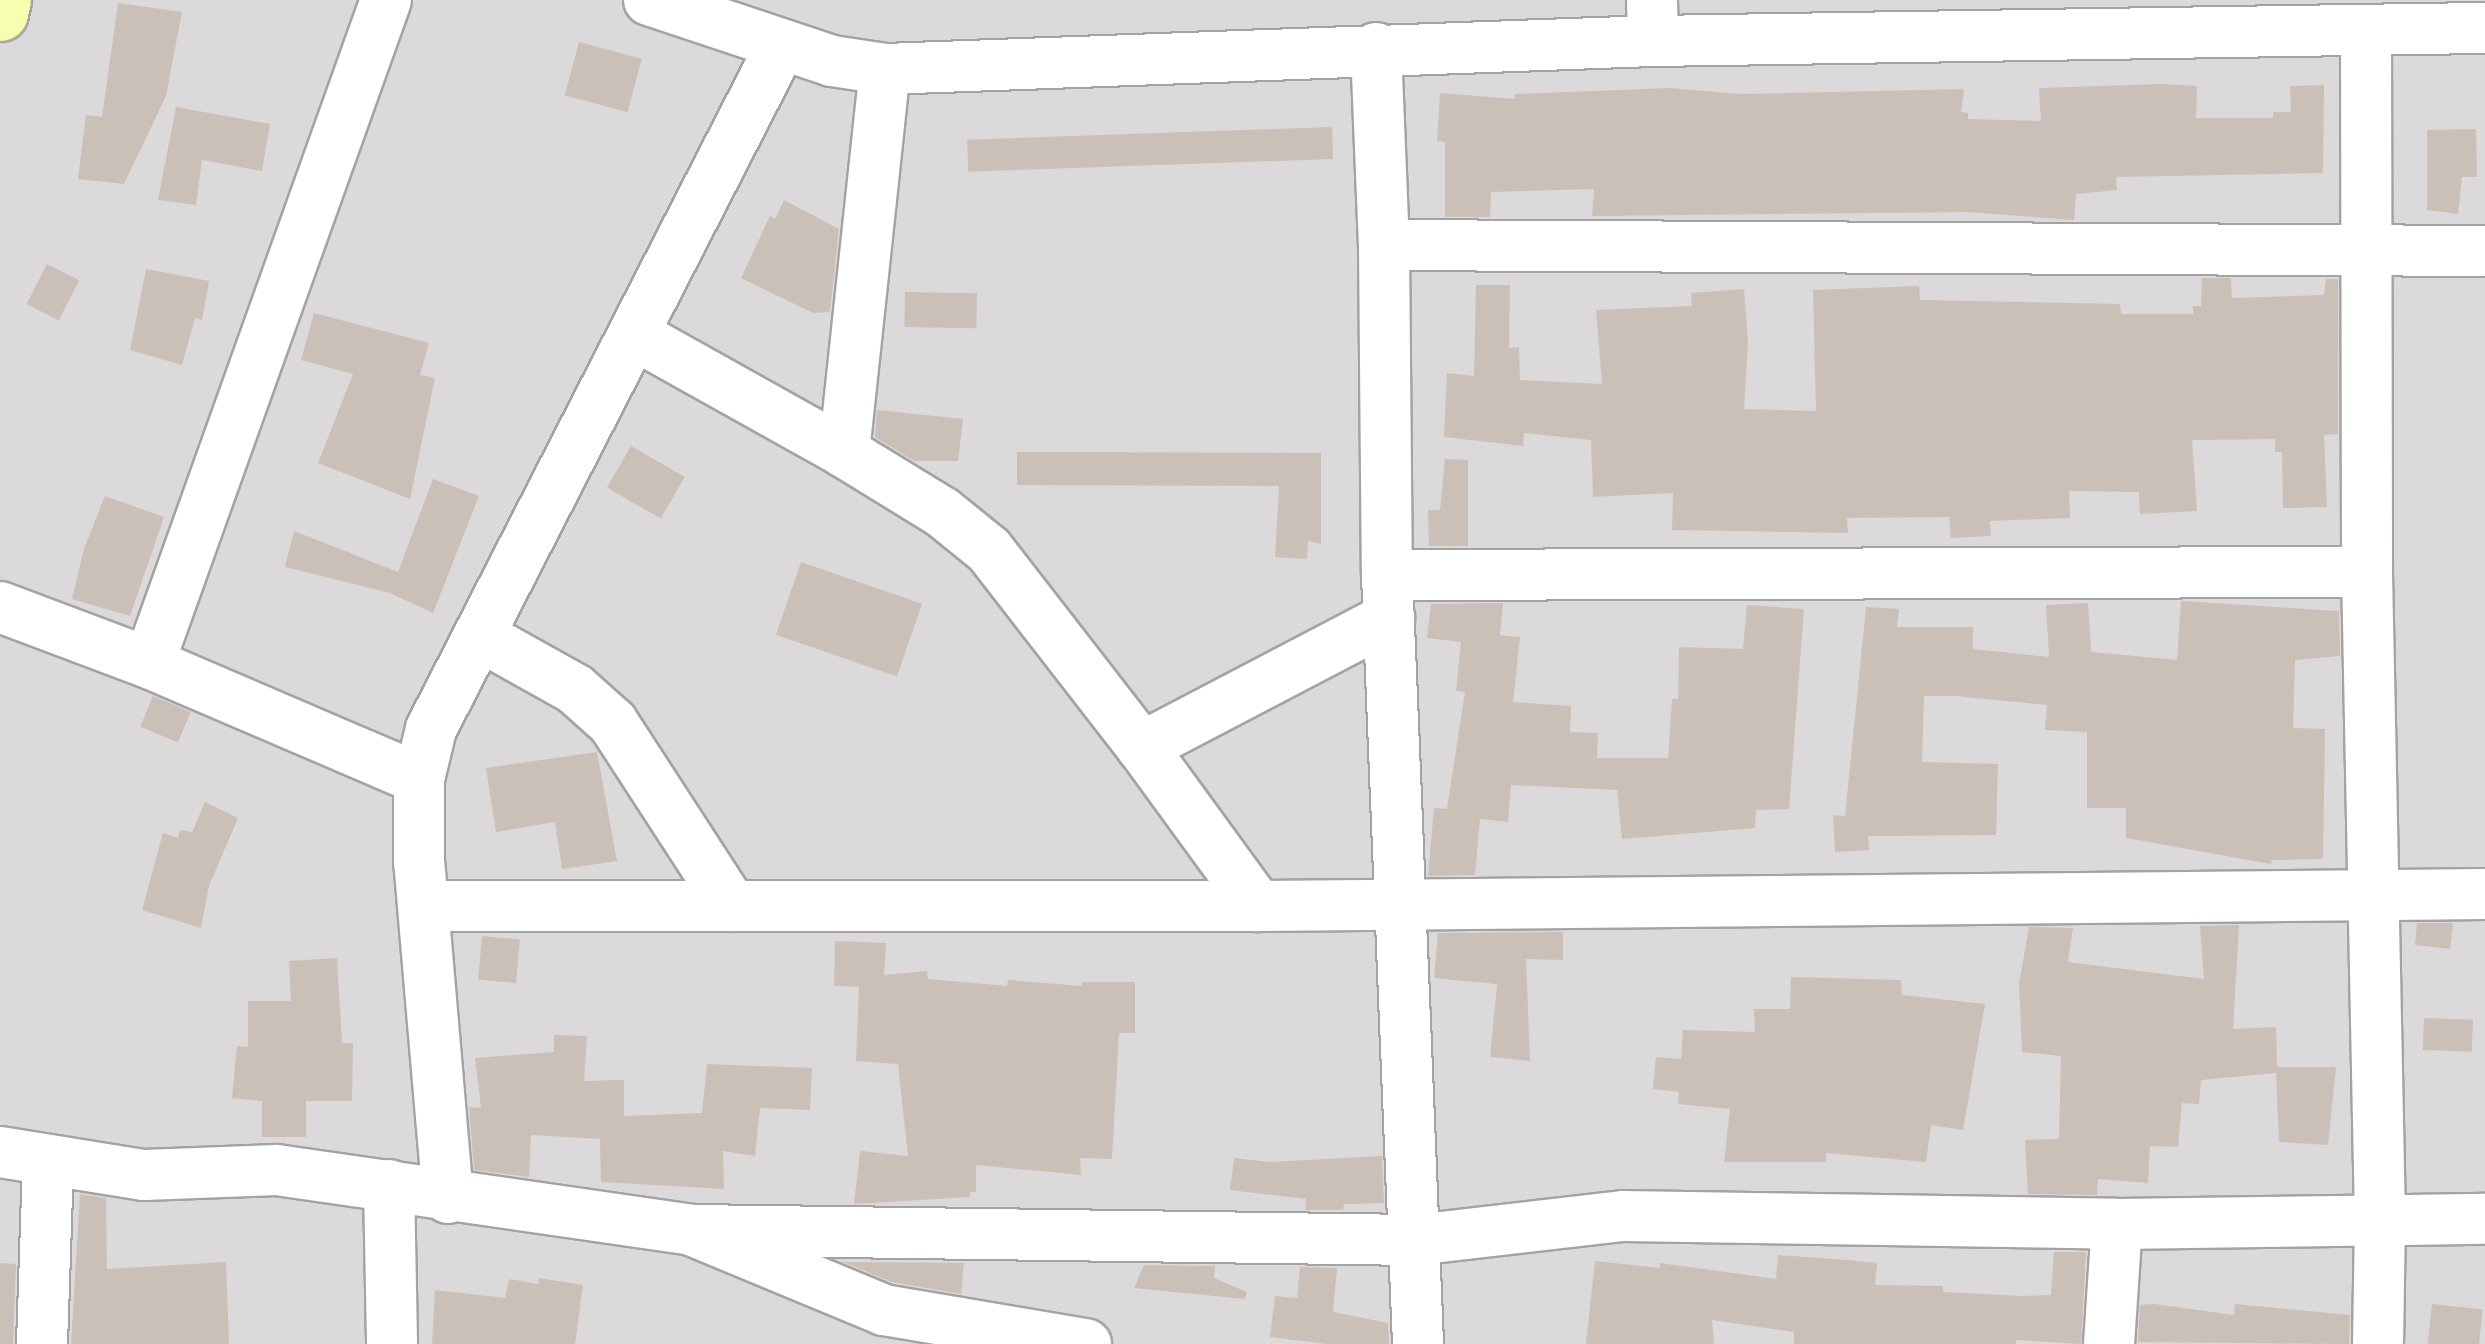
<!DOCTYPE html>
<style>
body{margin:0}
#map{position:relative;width:2485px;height:1344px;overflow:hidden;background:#efebe1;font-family:Overpass,sans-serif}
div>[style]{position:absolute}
.residential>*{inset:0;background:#dbd9d9;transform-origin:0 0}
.building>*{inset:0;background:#cbc0b7;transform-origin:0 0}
.roads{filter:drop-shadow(2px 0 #a3a3a3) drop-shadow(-2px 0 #a3a3a3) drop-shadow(0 2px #a3a3a3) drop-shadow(0 -2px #a3a3a3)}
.street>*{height:50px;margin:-25px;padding:0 25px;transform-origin:25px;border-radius:25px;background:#fff}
.secondary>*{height:55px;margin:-27.5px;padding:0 27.5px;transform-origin:27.5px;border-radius:27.5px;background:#f5ffaf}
span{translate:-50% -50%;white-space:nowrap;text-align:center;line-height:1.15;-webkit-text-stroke:10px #fff;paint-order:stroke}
</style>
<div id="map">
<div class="residential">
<i style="left:0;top:0;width:2485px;height:1344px"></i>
</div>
<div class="building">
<i style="clip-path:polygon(118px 3px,182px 12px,166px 96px,124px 184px,78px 179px,86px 115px,102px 117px)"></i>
<i style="left:579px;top:42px;width:65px;height:55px;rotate:15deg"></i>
<i style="clip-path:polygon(2161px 84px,2197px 86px,2196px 118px,2273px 118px,2273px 112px,2291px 112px,2290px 86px,2324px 85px,2323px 173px,2116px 177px,2117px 190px,2076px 194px,2074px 220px,1967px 212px,1592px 216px,1594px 189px,1491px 192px,1490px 217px,1445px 217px,1445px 142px,1437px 141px,1440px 93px,1515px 99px,1515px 94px,1669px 88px,1741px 94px,1964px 89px,1961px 112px,1968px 113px,1968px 119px,2041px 121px,2039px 88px)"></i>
<i style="clip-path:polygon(176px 107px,270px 124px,262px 171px,202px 160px,196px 205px,158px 200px)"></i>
<i style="left:1332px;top:127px;width:32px;height:365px;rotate:88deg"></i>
<i style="clip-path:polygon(2476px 129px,2477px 177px,2462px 177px,2458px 214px,2427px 210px,2427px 130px)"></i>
<i style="clip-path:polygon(784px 200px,839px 229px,830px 312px,813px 313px,741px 278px,770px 216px,775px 219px)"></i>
<i style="left:47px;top:264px;width:36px;height:45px;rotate:27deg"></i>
<i style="clip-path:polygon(146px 269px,209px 281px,202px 320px,195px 318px,182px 365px,130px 350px)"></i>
<i style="clip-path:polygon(2202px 278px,2231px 278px,2232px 298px,2324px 295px,2326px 279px,2338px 279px,2338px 434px,2324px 435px,2327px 507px,2283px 508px,2282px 452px,2275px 452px,2275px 439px,2192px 440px,2197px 511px,2140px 514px,2139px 492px,2069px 491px,2070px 518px,1990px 521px,1991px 536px,1951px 538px,1949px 517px,1847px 518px,1848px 533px,1672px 530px,1673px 493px,1593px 497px,1591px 440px,1524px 433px,1523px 446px,1444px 437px,1447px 373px,1474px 376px,1476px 285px,1510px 285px,1509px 348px,1519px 347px,1520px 380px,1602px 384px,1596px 310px,1692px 306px,1691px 293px,1744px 289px,1748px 341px,1744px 409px,1816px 411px,1813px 290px,1919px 286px,1920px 300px,2120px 304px,2121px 314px,2193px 314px,2193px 306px,2201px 306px)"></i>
<i style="left:905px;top:292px;width:72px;height:35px;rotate:1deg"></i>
<i style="clip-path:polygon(314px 313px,429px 343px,420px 375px,435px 378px,410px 499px,318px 463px,353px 374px,301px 360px)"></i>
<i style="clip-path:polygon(877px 410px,963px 419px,958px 461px,914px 461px,875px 437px)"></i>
<i style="left:631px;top:446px;width:62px;height:48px;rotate:30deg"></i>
<i style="clip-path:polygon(1017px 452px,1321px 453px,1321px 544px,1308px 541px,1307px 559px,1275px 557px,1279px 486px,1017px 485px)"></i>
<i style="clip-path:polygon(1445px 459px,1468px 460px,1468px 546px,1429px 546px,1428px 510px,1440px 510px)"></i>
<i style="clip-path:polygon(433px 479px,479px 496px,433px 613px,390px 593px,285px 567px,294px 531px,398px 572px)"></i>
<i style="clip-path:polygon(105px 496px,164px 517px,130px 616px,72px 599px,84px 549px)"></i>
<i style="left:801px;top:562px;width:128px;height:77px;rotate:19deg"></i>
<i style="clip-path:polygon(2181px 601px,2339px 611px,2340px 656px,2295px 660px,2293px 728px,2325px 729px,2323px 859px,2272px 860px,2271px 864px,2126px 838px,2126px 808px,2087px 808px,2087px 732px,2045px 730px,2047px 705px,1956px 696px,1924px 696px,1922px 762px,1998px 764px,1996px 835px,1868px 836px,1869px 850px,1835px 852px,1833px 815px,1845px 816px,1866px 607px,1899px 609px,1897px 627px,1973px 627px,1973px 649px,2049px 657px,2046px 605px,2088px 603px,2091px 652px,2177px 660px)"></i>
<i style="clip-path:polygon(1503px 603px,1500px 635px,1520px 637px,1513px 702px,1571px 706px,1570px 732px,1598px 733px,1597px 758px,1668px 758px,1672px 699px,1678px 699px,1679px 647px,1743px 649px,1747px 605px,1804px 609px,1789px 809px,1756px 810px,1755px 828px,1622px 839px,1617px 790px,1511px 785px,1508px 822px,1480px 819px,1475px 875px,1428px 876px,1434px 808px,1447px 809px,1465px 692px,1456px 691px,1461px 642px,1427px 638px,1431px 604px)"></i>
<i style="left:153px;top:696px;width:41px;height:33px;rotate:23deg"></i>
<i style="clip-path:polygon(597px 752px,617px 861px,562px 869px,555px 822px,496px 832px,486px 768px)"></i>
<i style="clip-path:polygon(205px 802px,238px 818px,209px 886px,201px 928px,142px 910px,163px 833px,178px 838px,180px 830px,192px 832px)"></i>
<i style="clip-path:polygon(2417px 923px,2453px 923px,2450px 949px,2415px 945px)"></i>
<i style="clip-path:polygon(2239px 925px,2233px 1029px,2276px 1027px,2277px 1067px,2336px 1067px,2328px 1145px,2279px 1142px,2276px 1073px,2201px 1080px,2199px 1104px,2182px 1103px,2178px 1147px,2150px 1146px,2148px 1183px,2098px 1179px,2097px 1195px,2028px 1194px,2025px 1140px,2059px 1139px,2061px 1056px,2022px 1052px,2019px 984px,2029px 927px,2073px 928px,2068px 962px,2204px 979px,2200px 926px)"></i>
<i style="clip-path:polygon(1563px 932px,1563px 960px,1526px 959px,1530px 1061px,1490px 1057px,1497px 984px,1434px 978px,1438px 933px)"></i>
<i style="left:482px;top:936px;width:38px;height:44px;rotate:5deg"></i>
<i style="clip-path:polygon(835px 941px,886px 943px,884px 975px,927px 971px,928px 979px,1007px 986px,1008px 980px,1082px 986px,1082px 982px,1135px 982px,1135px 1033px,1119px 1033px,1112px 1159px,1080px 1158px,1081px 1175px,976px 1165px,976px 1192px,970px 1192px,970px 1197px,854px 1204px,860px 1151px,908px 1156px,898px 1064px,856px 1061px,859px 987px,834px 986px)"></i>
<i style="clip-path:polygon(337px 958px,342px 1043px,353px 1043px,352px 1101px,306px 1101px,306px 1137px,262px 1137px,262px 1101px,232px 1098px,237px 1046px,248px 1047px,248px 1001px,291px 1001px,289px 961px)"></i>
<i style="clip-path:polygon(1791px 977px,1901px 980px,1902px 995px,1985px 1004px,1963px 1130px,1931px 1125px,1926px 1162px,1826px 1153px,1826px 1162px,1724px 1162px,1730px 1109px,1678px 1104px,1679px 1092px,1653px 1089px,1656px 1057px,1681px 1059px,1683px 1030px,1755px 1032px,1754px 1009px,1790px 1009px)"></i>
<i style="left:2424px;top:1018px;width:49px;height:32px;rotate:2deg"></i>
<i style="clip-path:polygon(554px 1035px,587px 1036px,584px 1081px,624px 1080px,624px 1116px,702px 1113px,707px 1064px,812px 1068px,810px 1110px,760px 1108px,755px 1156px,723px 1151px,724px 1189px,601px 1182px,600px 1139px,531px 1135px,529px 1177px,474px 1170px,469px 1107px,481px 1108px,475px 1058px,554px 1052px)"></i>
<i style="clip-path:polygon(1382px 1156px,1384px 1203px,1344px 1204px,1343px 1210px,1305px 1210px,1306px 1199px,1230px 1190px,1234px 1158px,1269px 1162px)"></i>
<i style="clip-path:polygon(80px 1194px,106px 1198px,107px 1269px,226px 1262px,229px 1344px,71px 1344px)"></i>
<i style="clip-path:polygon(2054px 1252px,2086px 1252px,2081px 1344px,2016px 1340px,2016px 1344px,1794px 1344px,1794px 1332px,1712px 1320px,1714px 1344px,1586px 1344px,1595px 1261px,1660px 1268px,1660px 1263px,1776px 1279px,1778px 1255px,1848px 1260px,1877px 1263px,1875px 1285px,1943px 1286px,1943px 1292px,2022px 1296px,2051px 1295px)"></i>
<i style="clip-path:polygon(843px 1262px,964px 1263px,961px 1294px,892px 1282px)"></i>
<i style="clip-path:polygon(0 1263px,16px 1264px,13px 1344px,0 1344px)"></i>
<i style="clip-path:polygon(1144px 1265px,1215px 1266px,1214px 1278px,1247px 1292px,1245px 1299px,1134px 1288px)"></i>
<i style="clip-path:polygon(1300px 1267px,1337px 1268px,1333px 1312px,1388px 1323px,1389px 1344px,1327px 1344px,1270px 1337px,1275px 1296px,1297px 1298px)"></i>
<i style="clip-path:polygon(539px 1278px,583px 1285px,575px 1344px,432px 1344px,435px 1290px,505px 1298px,509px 1279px,538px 1284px)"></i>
<i style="clip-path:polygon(2154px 1304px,2234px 1315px,2235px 1304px,2350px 1315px,2349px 1344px,2138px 1342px,2140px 1305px)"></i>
<i style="left:2432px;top:1304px;width:51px;height:40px;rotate:6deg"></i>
</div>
<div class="roads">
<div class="street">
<i style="left:649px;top:0;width:193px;rotate:18.4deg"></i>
<i style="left:832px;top:61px;width:54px;rotate:8.6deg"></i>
<i style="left:885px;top:69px;width:769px;rotate:-2.09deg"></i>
<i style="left:1653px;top:41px;width:832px;rotate:-0.9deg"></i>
<i style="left:1652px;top:0;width:41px;rotate:88.6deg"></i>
<i style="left:2366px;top:32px;width:540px;rotate:89.89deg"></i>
<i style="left:2367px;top:572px;width:646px;rotate:88.85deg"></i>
<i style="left:2380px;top:1218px;width:126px;rotate:90.9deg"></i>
<i style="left:1376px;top:48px;width:197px;rotate:87.7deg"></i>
<i style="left:1384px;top:245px;width:330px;rotate:89.5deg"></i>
<i style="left:1387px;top:575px;width:770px;rotate:87.69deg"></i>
<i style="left:1384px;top:245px;width:1101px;rotate:0.31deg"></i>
<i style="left:635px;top:335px;width:240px;rotate:29.2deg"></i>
<i style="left:844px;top:452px;width:115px;rotate:31.5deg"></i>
<i style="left:942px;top:512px;width:60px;rotate:39deg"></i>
<i style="left:989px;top:550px;width:249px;rotate:52.2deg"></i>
<i style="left:1142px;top:747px;width:197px;rotate:53.9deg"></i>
<i style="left:844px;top:452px;width:385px;rotate:-83.9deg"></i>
<i style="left:1387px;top:575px;width:980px;rotate:-0.18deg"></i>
<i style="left:0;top:607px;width:159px;rotate:20.6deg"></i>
<i style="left:149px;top:663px;width:294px;rotate:23.2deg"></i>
<i style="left:480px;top:636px;width:109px;rotate:29.2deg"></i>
<i style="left:575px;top:689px;width:51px;rotate:41.8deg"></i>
<i style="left:613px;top:723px;width:218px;rotate:57deg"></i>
<i style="left:149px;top:663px;width:704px;rotate:-70.33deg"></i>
<i style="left:1142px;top:747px;width:279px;rotate:-27.6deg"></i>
<i style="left:424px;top:906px;width:834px"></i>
<i style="left:1258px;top:906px;width:1227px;rotate:-0.56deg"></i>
<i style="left:0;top:1152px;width:146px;rotate:9.1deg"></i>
<i style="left:144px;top:1175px;width:133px;rotate:-2.2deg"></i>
<i style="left:277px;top:1170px;width:418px;rotate:8.2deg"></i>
<i style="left:691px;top:1230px;width:209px;rotate:22.5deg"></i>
<i style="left:884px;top:1310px;width:205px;rotate:9.6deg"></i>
<i style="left:389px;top:1185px;width:159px;rotate:88.9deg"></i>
<i style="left:448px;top:1198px;width:336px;rotate:-94.9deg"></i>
<i style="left:419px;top:863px;width:84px;rotate:-90deg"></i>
<i style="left:419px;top:779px;width:51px;rotate:-76.5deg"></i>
<i style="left:431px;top:729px;width:767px;rotate:-62.87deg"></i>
<i style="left:691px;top:1230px;width:724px;rotate:0.79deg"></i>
<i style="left:1415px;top:1240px;width:209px;rotate:-6.6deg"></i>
<i style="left:1623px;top:1216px;width:494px;rotate:0.9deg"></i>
<i style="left:2117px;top:1224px;width:368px;rotate:-0.8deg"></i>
<i style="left:42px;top:1344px;width:184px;rotate:-88.1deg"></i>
<i style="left:2109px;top:1344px;width:120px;rotate:-86.2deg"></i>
</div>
<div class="secondary">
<i style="left:0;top:13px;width:13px;rotate:-77deg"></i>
</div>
</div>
</div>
